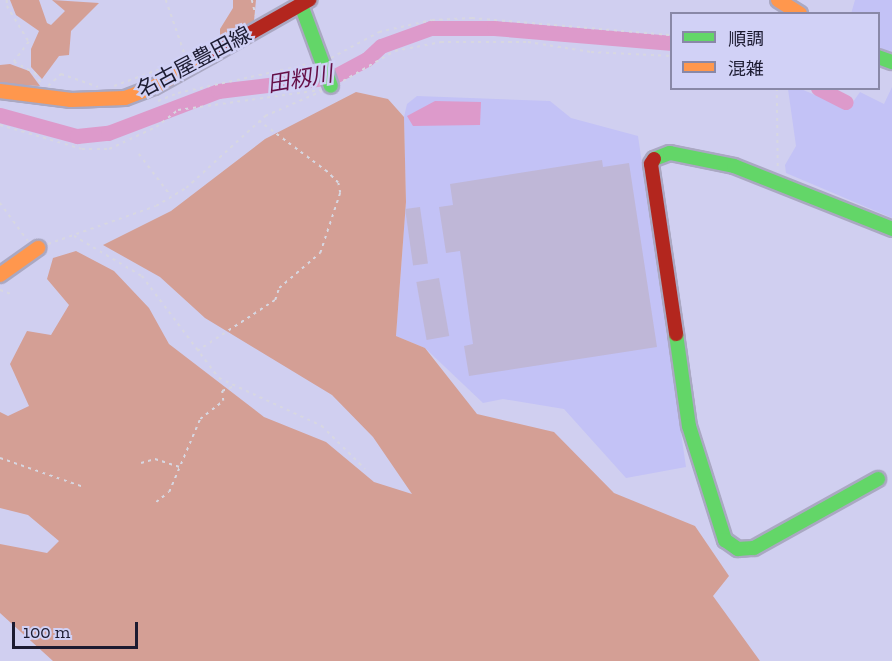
<!DOCTYPE html>
<meta charset="utf-8">
<style>
body{margin:0}
#map{position:relative;width:892px;height:661px;overflow:hidden;background:#d0cff0;font-family:"Zilla Slab","Noto Sans JP",serif}
div>[style]{position:absolute}
.built>*{inset:0;background:#c3c2f6}
.forest>*{inset:0;background:#d49f95}
.water>*{inset:0;background:#dd9acb}
.stream>*{height:2px;margin:-1px;padding:0 1px;transform-origin:1px;border-radius:1px;background:#dd9acb}
.river>*{height:15px;margin:-7.5px;padding:0 7.5px;transform-origin:7.5px;border-radius:7.5px;background:#dd9acb}
.building>*{inset:0;background:#bfb7d7;transform-origin:0 0}
.path>*{height:1.5px;margin-top:-0.75px;transform-origin:0;background:repeating-linear-gradient(90deg,#d7d7e1 0 3px,transparent 0 7.5px)}
.roads{filter:drop-shadow(2px 0 #aaa8c2) drop-shadow(-2px 0 #aaa8c2) drop-shadow(0 2px #aaa8c2) drop-shadow(0 -2px #aaa8c2)}
.fast>*{height:14px;margin:-7px;padding:0 7px;transform-origin:7px;border-radius:7px;background:#63d668}
.slow>*{height:14px;margin:-7px;padding:0 7px;transform-origin:7px;border-radius:7px;background:#ff974d}
.jam>*{height:14px;margin:-7px;padding:0 7px;transform-origin:7px;border-radius:7px;background:#b3261e}
span{translate:-50% -50%;white-space:nowrap;text-align:center;line-height:1.15;-webkit-text-stroke:5px #d1d1f6;paint-order:stroke}
.street-label{font-size:21px;color:#1c1b31}
.water-label{font-size:22px;color:#650f48;font-style:italic}
.legend{position:absolute;left:670px;top:12px;width:210px;height:78px;box-sizing:border-box;background:#d1d1f6;border:2px solid #8988a7;margin:0;padding:8px 10px;list-style:none;font-size:18px;color:#1c1b31}
.legend li{display:flex;align-items:center;gap:12px;height:30px}
.legend b{width:30px;border:2px solid #8988a7}
.scale{position:absolute;left:12px;top:622px;width:126px;height:27px;box-sizing:border-box;border:3px solid #1c1b31;border-top:0;padding-left:8px;font-size:18px;line-height:21px;white-space:nowrap;color:#1c1b31;-webkit-text-stroke:4px #d1d1f6;paint-order:stroke}
</style>
<div id="map">
<div class="built">
<i style="clip-path:polygon(855px 0,892px 0,892px 53px,879px 50px,878px 14px,851px 14px)"></i>
<i style="clip-path:polygon(892px 87px,892px 218px,786px 173px,785px 165px,796px 146px,788px 89px,801px 89px,848px 109px,860px 92px,884px 104px)"></i>
<i style="clip-path:polygon(417px 96px,550px 101px,571px 118px,638px 136px,686px 467px,626px 478px,564px 409px,503px 399px,483px 403px,425px 348px,396px 336px,406px 202px,404px 117px,407px 104px)"></i>
</div>
<div class="forest">
<i style="clip-path:polygon(10px 0,39px 0,47px 23px,51px 25px,65px 11px,52px 0,99px 3px,71px 31px,69px 55px,59px 56px,42px 79px,31px 67px,31px 49px,39px 31px,16px 15px)"></i>
<i style="clip-path:polygon(233px 0,256px 0,254px 21px,220px 39px,220px 29px,233px 8px)"></i>
<i style="clip-path:polygon(10px 64px,29px 71px,40px 86px,0 84px,0 65px)"></i>
<i style="clip-path:polygon(356px 92px,388px 99px,404px 117px,406px 202px,396px 336px,425px 348px,477px 414px,554px 432px,614px 493px,695px 526px,729px 576px,713px 596px,760px 661px,53px 661px,0 613px,0 544px,47px 553px,59px 541px,28px 515px,0 508px,0 412px,8px 416px,29px 406px,10px 364px,27px 331px,51px 335px,69px 305px,47px 279px,53px 258px,76px 251px,114px 271px,149px 308px,169px 344px,264px 417px,326px 442px,374px 482px,412px 494px,373px 437px,332px 395px,205px 318px,160px 277px,103px 245px,171px 211px,265px 139px)"></i>
</div>
<div class="water">
<i style="clip-path:polygon(435px 101px,481px 102px,480px 125px,413px 126px,407px 116px)"></i>
</div>
<div class="stream">
<i style="left:311px;top:82px;width:10px;rotate:-96deg"></i>
<i style="left:310px;top:72px;width:9px;rotate:-41deg"></i>
</div>
<div class="river">
<i style="left:818px;top:88px;width:31px;rotate:27deg"></i>
<i style="left:0;top:115px;width:80px;rotate:15.3deg"></i>
<i style="left:77px;top:136px;width:31px;rotate:-6deg"></i>
<i style="left:108px;top:133px;width:118px;rotate:-20.9deg"></i>
<i style="left:218px;top:91px;width:116px;rotate:-6.9deg"></i>
<i style="left:333px;top:77px;width:38px;rotate:-28deg"></i>
<i style="left:367px;top:59px;width:19px;rotate:-43deg"></i>
<i style="left:381px;top:46px;width:53px;rotate:-19.8deg"></i>
<i style="left:431px;top:28px;width:63px"></i>
<i style="left:494px;top:28px;width:179px;rotate:4.8deg"></i>
</div>
<div class="building">
<i style="clip-path:polygon(602px 160px,603px 167px,629px 163px,657px 347px,469px 376px,464px 346px,473px 344px,460px 251px,446px 253px,439px 207px,453px 205px,450px 184px)"></i>
<i style="left:420px;top:207px;width:57px;height:15px;rotate:82deg"></i>
<i style="left:439px;top:278px;width:59px;height:23px;rotate:80deg"></i>
</div>
<div class="path">
<i style="left:7px;top:0;width:6px;rotate:90deg"></i>
<i style="left:7px;top:6px;width:42px;rotate:58.6deg"></i>
<i style="left:29px;top:42px;width:25px;rotate:127deg"></i>
<i style="left:14px;top:62px;width:24px;rotate:28deg"></i>
<i style="left:35px;top:73px;width:12px;rotate:59deg"></i>
<i style="left:166px;top:0;width:58px;rotate:70.9deg"></i>
<i style="left:252px;top:0;width:16px;rotate:76deg"></i>
<i style="left:331px;top:58px;width:55px;rotate:-28.4deg"></i>
<i style="left:379px;top:32px;width:54px;rotate:-12.8deg"></i>
<i style="left:432px;top:20px;width:40px;rotate:-2.9deg"></i>
<i style="left:472px;top:18px;width:201px;rotate:4.9deg"></i>
<i style="left:343px;top:81px;width:60px;rotate:-30deg"></i>
<i style="left:395px;top:51px;width:47px;rotate:-11.1deg"></i>
<i style="left:441px;top:42px;width:87px"></i>
<i style="left:528px;top:42px;width:64px;rotate:9deg"></i>
<i style="left:591px;top:52px;width:81px;rotate:2.8deg"></i>
<i style="left:48px;top:86px;width:18px;rotate:-43deg"></i>
<i style="left:61px;top:74px;width:39px;rotate:19deg"></i>
<i style="left:114px;top:86px;width:52px;rotate:-20.2deg"></i>
<i style="left:777px;top:88px;width:83px;rotate:89.3deg"></i>
<i style="left:158px;top:101px;width:22px;rotate:-22deg"></i>
<i style="left:178px;top:93px;width:134px;rotate:-12.5deg"></i>
<i style="left:0;top:125px;width:85px;rotate:16.3deg"></i>
<i style="left:82px;top:149px;width:27px"></i>
<i style="left:109px;top:149px;width:52px;rotate:-25.1deg"></i>
<i style="left:156px;top:127px;width:28px;rotate:-38deg"></i>
<i style="left:178px;top:110px;width:144px;rotate:-8deg"></i>
<i style="left:139px;top:154px;width:53px;rotate:52.7deg"></i>
<i style="left:0;top:203px;width:47px;rotate:53.6deg"></i>
<i style="left:74px;top:236px;width:79px;rotate:30.5deg"></i>
<i style="left:142px;top:276px;width:128px;rotate:53deg"></i>
<i style="left:219px;top:378px;width:114px;rotate:25deg"></i>
<i style="left:322px;top:426px;width:61px;rotate:45deg"></i>
<i style="left:48px;top:244px;width:114px;rotate:-19.4deg"></i>
<i style="left:156px;top:206px;width:35px;rotate:-31deg"></i>
<i style="left:186px;top:188px;width:107px;rotate:-42.3deg"></i>
<i style="left:265px;top:116px;width:62px;rotate:-23.7deg"></i>
<i style="left:0;top:290px;width:14px;rotate:21deg"></i>
<i style="left:197px;top:351px;width:93px;rotate:-33.2deg"></i>
<i style="left:275px;top:300px;width:13px;rotate:-72deg"></i>
<i style="left:279px;top:288px;width:54px;rotate:-40.5deg"></i>
<i style="left:320px;top:253px;width:63px;rotate:-71.6deg"></i>
<i style="left:340px;top:193px;width:10px;rotate:-101deg"></i>
<i style="left:338px;top:183px;width:16px;rotate:-135deg"></i>
<i style="left:327px;top:172px;width:84px;rotate:-143.3deg"></i>
<i style="left:0;top:458px;width:86px;rotate:19.1deg"></i>
<i style="left:141px;top:463px;width:15px;rotate:-16deg"></i>
<i style="left:155px;top:459px;width:26px;rotate:18deg"></i>
<i style="left:156px;top:502px;width:16px;rotate:-38deg"></i>
<i style="left:169px;top:492px;width:79px;rotate:-67deg"></i>
<i style="left:200px;top:419px;width:29px;rotate:-38deg"></i>
<i style="left:223px;top:401px;width:10px;rotate:-96deg"></i>
<i style="left:222px;top:391px;width:11px;rotate:-22deg"></i>
</div>
<div class="roads">
<div class="fast">
<i style="left:301px;top:5px;width:86px;rotate:69.7deg"></i>
<i style="left:878px;top:57px;width:15px;rotate:20deg"></i>
<i style="left:654px;top:159px;width:17px;rotate:-21deg"></i>
<i style="left:670px;top:153px;width:65px;rotate:11.5deg"></i>
<i style="left:734px;top:166px;width:170px;rotate:21.7deg"></i>
<i style="left:676px;top:334px;width:93px;rotate:82deg"></i>
<i style="left:689px;top:426px;width:120px;rotate:72.5deg"></i>
<i style="left:725px;top:540px;width:16px;rotate:35deg"></i>
<i style="left:738px;top:549px;width:16px;rotate:-4deg"></i>
<i style="left:754px;top:548px;width:142px;rotate:-29.1deg"></i>
</div>
<div class="slow">
<i style="left:778px;top:0;width:26px;rotate:32deg"></i>
<i style="left:0;top:91px;width:72px;rotate:7.2deg"></i>
<i style="left:71px;top:100px;width:54px;rotate:-2.1deg"></i>
<i style="left:125px;top:98px;width:31px;rotate:-21deg"></i>
<i style="left:154px;top:87px;width:66px;rotate:-28.9deg"></i>
<i style="left:0;top:275px;width:47px;rotate:-35.4deg"></i>
</div>
<div class="jam">
<i style="left:212px;top:55px;width:112px;rotate:-29.6deg"></i>
<i style="left:654px;top:159px;width:6px;rotate:121deg"></i>
<i style="left:651px;top:164px;width:172px;rotate:81.6deg"></i>
</div>
</div>
<div class="street-label">
<span style="left:194px;top:62px;rotate:-28deg">名古屋豊田線</span>
</div>
<div class="water-label">
<span style="left:300px;top:79px;rotate:-10deg">田籾川</span>
</div>
<ul class="legend">
<li><b style="height:8px;background:#63d668"></b>順調</li>
<li><b style="height:8px;background:#ff974d"></b>混雑</li>
</ul>
<div class="scale">100 m</div>
</div>
